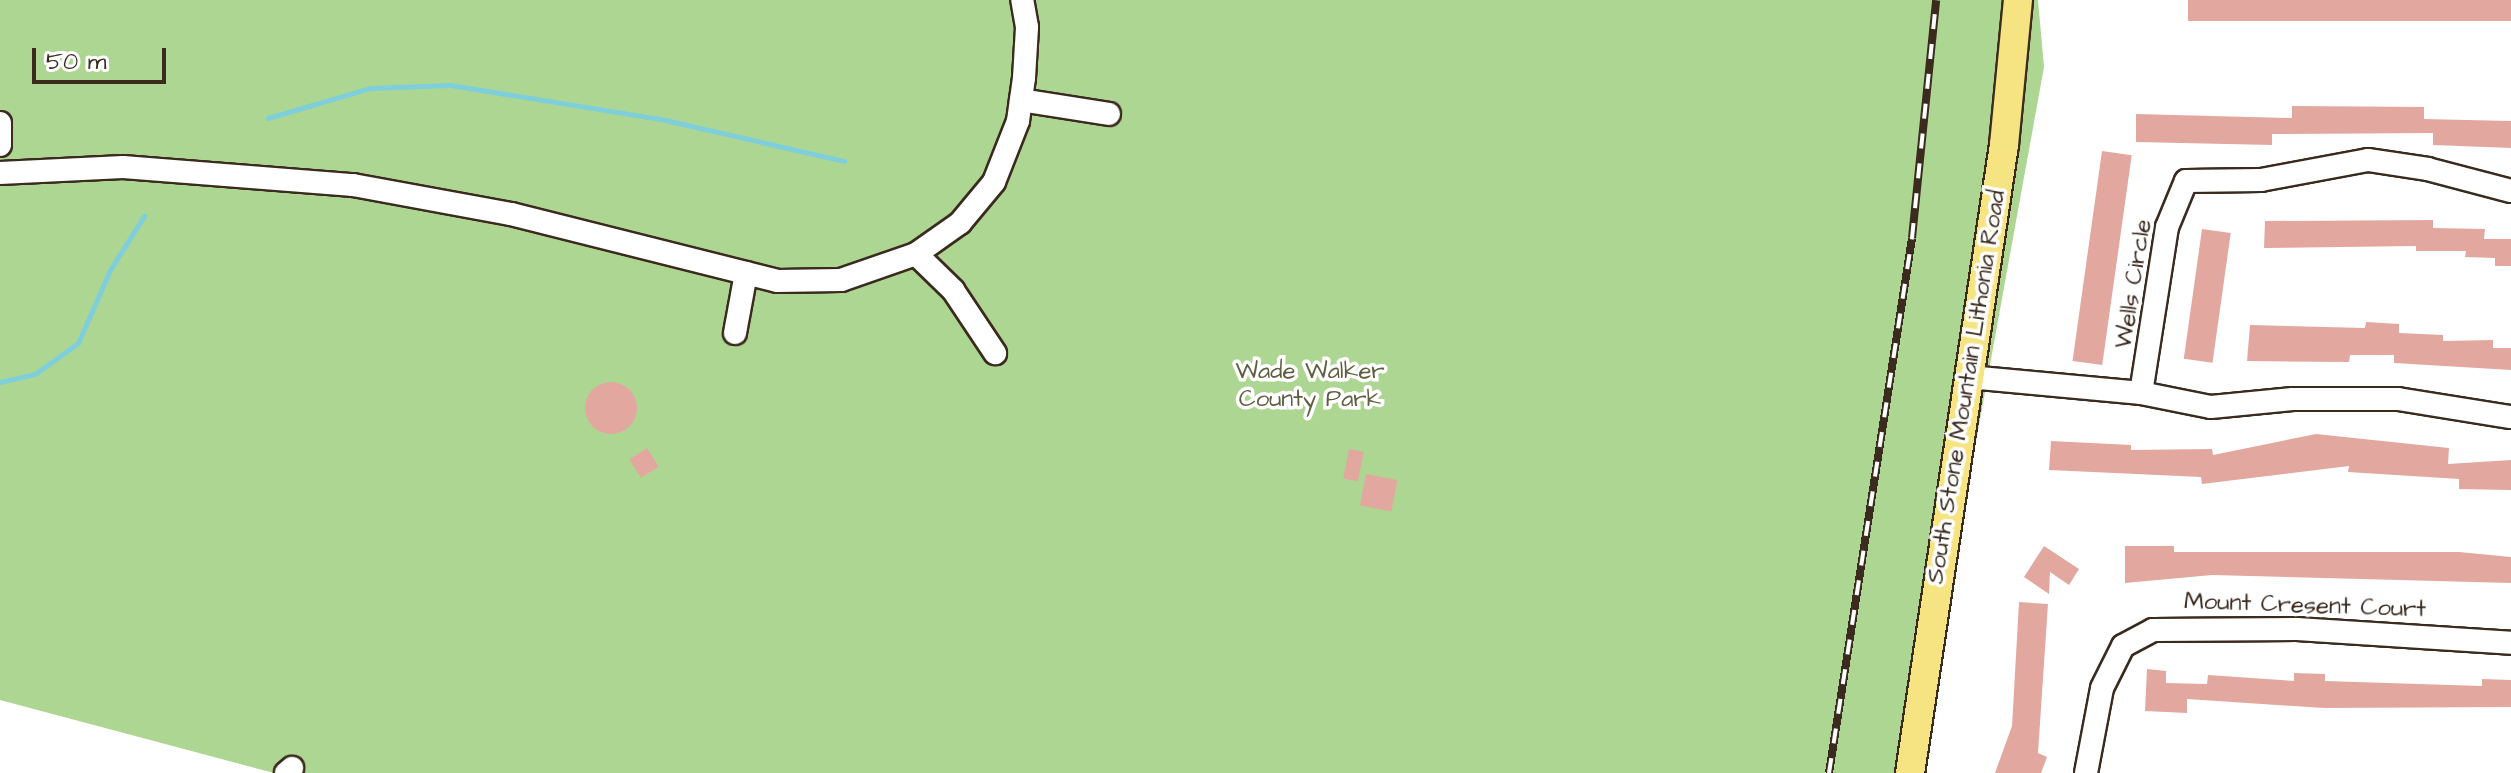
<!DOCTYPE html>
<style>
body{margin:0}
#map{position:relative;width:2511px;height:773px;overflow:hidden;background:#fff;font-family:"Architects Daughter",sans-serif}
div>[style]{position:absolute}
.green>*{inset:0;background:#aed693}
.stream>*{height:5px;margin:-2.5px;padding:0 2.5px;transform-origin:2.5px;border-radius:2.5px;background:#7fcfdb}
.building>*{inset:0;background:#e2a8a0;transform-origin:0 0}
.round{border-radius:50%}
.roads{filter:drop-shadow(2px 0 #3b2a1e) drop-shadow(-2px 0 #3b2a1e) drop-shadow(0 2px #3b2a1e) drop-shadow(0 -2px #3b2a1e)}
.minor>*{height:22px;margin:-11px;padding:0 11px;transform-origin:11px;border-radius:11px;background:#fff}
.major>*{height:28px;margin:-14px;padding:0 14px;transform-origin:14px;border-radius:14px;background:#f6e381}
.rail>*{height:8px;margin-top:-4px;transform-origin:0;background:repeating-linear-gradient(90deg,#fff 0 15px,#3b2a1e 0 30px);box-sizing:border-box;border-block:2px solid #3b2a1e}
span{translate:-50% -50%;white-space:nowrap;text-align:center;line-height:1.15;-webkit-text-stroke:7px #fff;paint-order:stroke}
.street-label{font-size:24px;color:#3b2a1e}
.park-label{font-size:24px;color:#5e5e41}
.scale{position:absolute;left:32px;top:48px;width:134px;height:36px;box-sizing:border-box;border:4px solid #3b2a1e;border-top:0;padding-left:10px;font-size:24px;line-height:28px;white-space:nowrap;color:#3b2a1e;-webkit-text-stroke:6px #fff;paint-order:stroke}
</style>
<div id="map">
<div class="green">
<i style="clip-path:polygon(0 0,2038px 0,2044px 67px,1916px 773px,274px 773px,0 700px)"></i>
</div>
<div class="stream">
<i style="left:268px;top:118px;width:106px;rotate:-16.4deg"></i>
<i style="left:370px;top:88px;width:80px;rotate:-2.1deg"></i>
<i style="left:450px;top:85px;width:218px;rotate:9.2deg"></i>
<i style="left:665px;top:120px;width:184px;rotate:12.9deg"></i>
<i style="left:0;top:382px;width:36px;rotate:-13deg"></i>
<i style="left:35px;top:374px;width:53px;rotate:-35.8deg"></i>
<i style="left:78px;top:343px;width:80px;rotate:-66.3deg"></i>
<i style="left:110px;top:270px;width:64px;rotate:-57.8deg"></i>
</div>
<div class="building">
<i style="left:2188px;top:0;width:323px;height:21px"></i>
<i style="clip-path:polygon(2292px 106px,2424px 107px,2424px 119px,2511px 121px,2511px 148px,2433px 145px,2433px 133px,2272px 134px,2272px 145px,2136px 142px,2136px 114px,2292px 118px)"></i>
<i style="left:2102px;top:151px;width:30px;height:212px;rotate:8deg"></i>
<i style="clip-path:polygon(2433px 220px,2433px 228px,2485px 229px,2484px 239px,2511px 239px,2511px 266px,2495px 266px,2495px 258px,2465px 257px,2466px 251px,2416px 251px,2416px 246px,2264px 248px,2265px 221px)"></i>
<i style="left:2202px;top:229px;width:29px;height:131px;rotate:8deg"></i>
<i style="clip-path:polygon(2366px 322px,2399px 324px,2399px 333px,2443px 335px,2443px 341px,2493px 340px,2493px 348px,2511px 348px,2511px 370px,2394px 363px,2394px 355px,2350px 355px,2349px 362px,2247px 361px,2250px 325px,2365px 328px)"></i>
<i class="round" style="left:585px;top:382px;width:52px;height:52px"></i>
<i style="clip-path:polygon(2316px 434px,2449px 448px,2448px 464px,2511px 460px,2511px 490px,2459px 489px,2459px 479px,2348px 472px,2349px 466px,2202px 484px,2201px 477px,2049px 470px,2051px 441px,2131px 445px,2131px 450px,2212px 449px,2213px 455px)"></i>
<i style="left:647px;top:448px;width:22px;height:21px;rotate:58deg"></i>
<i style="left:1349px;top:449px;width:15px;height:30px;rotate:11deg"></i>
<i style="left:1366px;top:474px;width:32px;height:32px;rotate:11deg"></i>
<i style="clip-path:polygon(2044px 546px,2079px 569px,2069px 585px,2050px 572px,2049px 594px,2024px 577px)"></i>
<i style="clip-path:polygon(2125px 546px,2174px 546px,2174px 552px,2459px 552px,2511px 557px,2511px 583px,2212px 575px,2125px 583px)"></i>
<i style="clip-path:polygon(2019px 602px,2048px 604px,2038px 753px,2047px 757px,2041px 773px,1995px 773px,2012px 726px)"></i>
<i style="clip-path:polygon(2147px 669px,2166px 671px,2166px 683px,2207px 684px,2208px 675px,2294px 681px,2294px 673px,2325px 674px,2325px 681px,2482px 686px,2482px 679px,2511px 680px,2511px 707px,2324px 708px,2187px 699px,2187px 713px,2145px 711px)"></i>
</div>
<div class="roads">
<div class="minor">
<i style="left:1021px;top:100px;width:89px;rotate:9deg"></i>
<i style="left:0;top:123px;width:22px;rotate:90deg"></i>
<i style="left:0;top:173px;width:123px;rotate:-2.8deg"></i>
<i style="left:123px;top:167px;width:231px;rotate:4.5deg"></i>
<i style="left:353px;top:185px;width:161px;rotate:10.4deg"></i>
<i style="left:511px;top:214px;width:274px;rotate:14.1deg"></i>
<i style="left:777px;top:281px;width:64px;rotate:-0.9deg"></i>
<i style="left:841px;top:280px;width:79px;rotate:-19.1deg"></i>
<i style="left:916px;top:254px;width:54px;rotate:-35.2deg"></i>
<i style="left:960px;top:223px;width:53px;rotate:-50.3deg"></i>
<i style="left:994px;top:182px;width:66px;rotate:-68.5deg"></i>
<i style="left:1018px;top:121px;width:43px;rotate:-82.1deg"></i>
<i style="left:1024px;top:78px;width:51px;rotate:-86.6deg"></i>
<i style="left:1027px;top:27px;width:27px;rotate:-100deg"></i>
<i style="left:2511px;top:191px;width:86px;rotate:-165.2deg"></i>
<i style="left:2428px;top:169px;width:61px;rotate:-171.5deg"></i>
<i style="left:2368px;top:160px;width:109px;rotate:169.4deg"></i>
<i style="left:2261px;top:180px;width:75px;rotate:179.2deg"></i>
<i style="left:2186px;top:181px;width:50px;rotate:112.4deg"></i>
<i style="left:2167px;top:227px;width:168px;rotate:98.9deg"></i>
<i style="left:2141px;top:393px;width:71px;rotate:11.3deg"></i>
<i style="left:2211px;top:407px;width:82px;rotate:-5.6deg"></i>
<i style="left:2293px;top:399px;width:105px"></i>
<i style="left:2398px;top:399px;width:114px;rotate:9.1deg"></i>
<i style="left:916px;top:254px;width:52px;rotate:44.2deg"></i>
<i style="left:953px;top:290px;width:76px;rotate:56.3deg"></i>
<i style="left:735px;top:333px;width:61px;rotate:-79.6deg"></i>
<i style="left:1969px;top:377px;width:173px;rotate:5.3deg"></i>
<i style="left:286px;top:773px;width:8px;rotate:-40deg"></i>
<i style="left:2086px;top:773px;width:86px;rotate:-79.3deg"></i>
<i style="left:2102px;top:688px;width:47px;rotate:-63.4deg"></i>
<i style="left:2123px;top:646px;width:34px;rotate:-28deg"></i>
<i style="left:2153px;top:630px;width:144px;rotate:-0.4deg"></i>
<i style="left:2297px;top:629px;width:214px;rotate:3.7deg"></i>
</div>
<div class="major">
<i style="left:1910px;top:773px;width:635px;rotate:-81.49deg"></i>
<i style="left:2004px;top:145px;width:146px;rotate:-84.5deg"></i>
</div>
</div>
<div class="rail">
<i style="left:1829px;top:773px;width:541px;rotate:-81.18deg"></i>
<i style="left:1912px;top:238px;width:239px;rotate:-84.2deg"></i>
</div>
<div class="street-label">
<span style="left:2134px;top:284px;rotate:-81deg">Wells Circle</span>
<span style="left:1967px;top:387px;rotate:-81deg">South Stone Mountain Lithonia Road</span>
<span style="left:2305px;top:606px;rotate:2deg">Mount Cresent Court</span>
</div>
<div class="park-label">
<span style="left:1310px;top:386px">Wade Walker<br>County Park</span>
</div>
<div class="scale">50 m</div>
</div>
